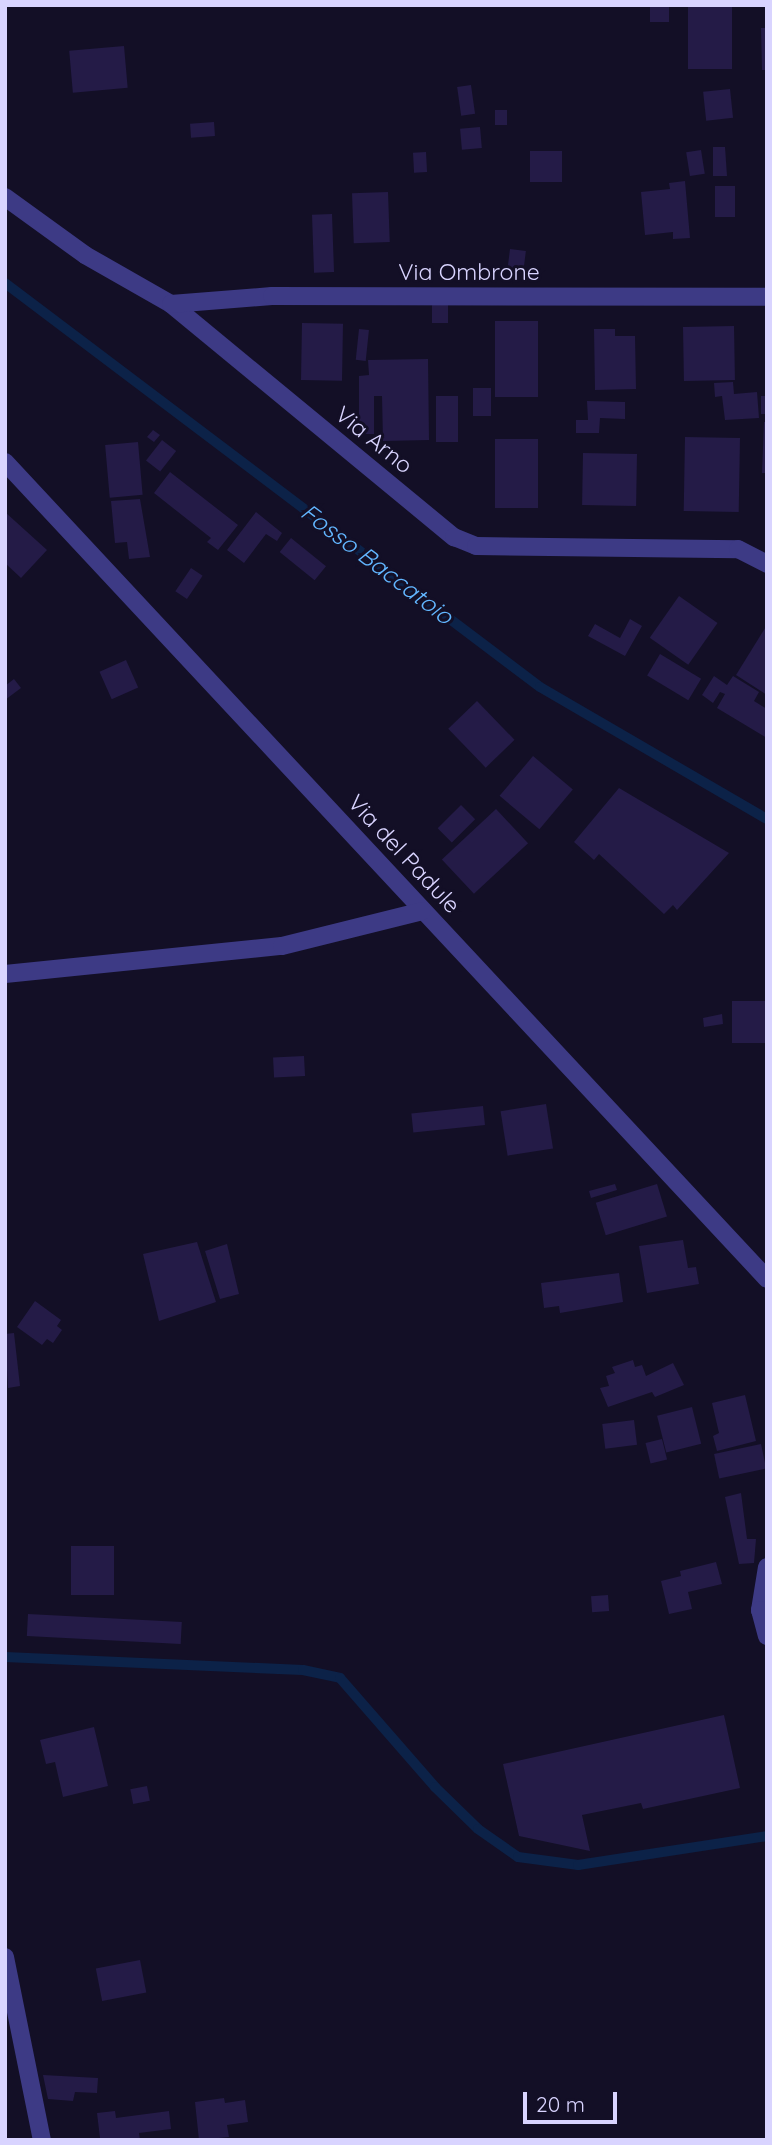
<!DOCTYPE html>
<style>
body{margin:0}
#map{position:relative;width:772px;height:2145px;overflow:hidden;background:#130f26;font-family:Quicksand,sans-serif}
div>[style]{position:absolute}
.stream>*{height:10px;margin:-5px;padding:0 5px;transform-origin:5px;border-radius:5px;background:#0c2248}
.building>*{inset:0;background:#241b47;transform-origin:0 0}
.minor>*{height:18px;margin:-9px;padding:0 9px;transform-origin:9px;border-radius:9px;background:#3d3a85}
span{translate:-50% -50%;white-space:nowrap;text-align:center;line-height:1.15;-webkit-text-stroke:6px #130f26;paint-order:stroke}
.street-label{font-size:23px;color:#d9d4ff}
.water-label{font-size:24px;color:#62b6ff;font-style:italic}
.frame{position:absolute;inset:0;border:7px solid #d9d4ff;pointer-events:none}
.scale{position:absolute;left:523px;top:2092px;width:94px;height:32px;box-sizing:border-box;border:4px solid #d9d4ff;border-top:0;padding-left:9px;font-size:21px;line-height:24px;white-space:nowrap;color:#d9d4ff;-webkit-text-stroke:5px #130f26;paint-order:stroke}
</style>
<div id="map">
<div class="stream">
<i style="left:5px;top:283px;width:670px;rotate:37.06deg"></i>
<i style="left:540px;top:687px;width:263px;rotate:30.2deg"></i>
<i style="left:5px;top:1657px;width:298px;rotate:2.5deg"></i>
<i style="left:303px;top:1670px;width:38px;rotate:12deg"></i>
<i style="left:340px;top:1678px;width:145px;rotate:48.9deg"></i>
<i style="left:435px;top:1787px;width:60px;rotate:44.3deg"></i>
<i style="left:478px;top:1829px;width:49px;rotate:35deg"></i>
<i style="left:518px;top:1857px;width:61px;rotate:7.6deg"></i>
<i style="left:578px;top:1865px;width:191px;rotate:-8.7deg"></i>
</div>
<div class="building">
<i style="left:650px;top:5px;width:19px;height:17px"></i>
<i style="left:688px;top:5px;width:44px;height:64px"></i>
<i style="clip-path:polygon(761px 28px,767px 28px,767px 70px,762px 70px)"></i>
<i style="left:124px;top:46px;width:42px;height:55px;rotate:85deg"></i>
<i style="left:471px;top:85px;width:29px;height:14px;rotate:82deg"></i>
<i style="left:730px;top:89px;width:29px;height:27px;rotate:84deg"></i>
<i style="left:495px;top:110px;width:12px;height:15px"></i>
<i style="left:214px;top:122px;width:14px;height:24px;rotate:86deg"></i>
<i style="left:480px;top:127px;width:21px;height:20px;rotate:85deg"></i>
<i style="clip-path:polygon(713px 147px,725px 147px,727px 176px,713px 176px)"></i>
<i style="left:701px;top:150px;width:24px;height:15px;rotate:81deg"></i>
<i style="left:530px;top:151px;width:32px;height:31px"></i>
<i style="left:426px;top:152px;width:20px;height:13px;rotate:87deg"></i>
<i style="clip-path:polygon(685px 181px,690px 238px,673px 239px,673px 232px,645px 235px,641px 192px,670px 189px,669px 183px)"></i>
<i style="left:715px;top:186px;width:20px;height:31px"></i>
<i style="left:388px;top:192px;width:50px;height:36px;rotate:88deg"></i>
<i style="left:332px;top:214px;width:58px;height:20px;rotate:88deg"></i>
<i style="left:510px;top:249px;width:16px;height:22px;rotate:7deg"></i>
<i style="left:448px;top:300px;width:23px;height:16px;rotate:90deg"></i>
<i style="left:495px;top:321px;width:43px;height:76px"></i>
<i style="left:302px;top:323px;width:41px;height:57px;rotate:1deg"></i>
<i style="left:734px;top:326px;width:54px;height:51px;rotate:89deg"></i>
<i style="left:359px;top:329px;width:10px;height:31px;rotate:6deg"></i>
<i style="clip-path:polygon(594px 329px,615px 329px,615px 336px,635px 336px,636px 389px,595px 390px)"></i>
<i style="clip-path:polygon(428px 359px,429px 440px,383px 441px,382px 396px,374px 396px,374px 434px,359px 434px,359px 376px,369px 375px,368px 360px)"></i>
<i style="clip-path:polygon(733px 382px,734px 394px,757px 392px,759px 418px,725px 420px,722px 396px,715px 397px,714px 383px)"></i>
<i style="left:473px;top:388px;width:18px;height:28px"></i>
<i style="left:458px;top:396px;width:46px;height:22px;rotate:90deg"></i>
<i style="left:761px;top:396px;width:6px;height:18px"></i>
<i style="clip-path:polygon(587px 401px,625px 402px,625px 419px,600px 418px,599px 433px,576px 433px,576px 420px,588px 420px)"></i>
<i style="clip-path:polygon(764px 422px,767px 422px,767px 473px,762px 473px)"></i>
<i style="clip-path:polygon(153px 430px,160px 435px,154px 442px,147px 437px)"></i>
<i style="left:685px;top:437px;width:55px;height:74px;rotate:1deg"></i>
<i style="left:495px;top:439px;width:43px;height:69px"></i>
<i style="left:162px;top:440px;width:18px;height:26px;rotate:38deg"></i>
<i style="left:138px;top:442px;width:53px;height:33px;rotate:85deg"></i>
<i style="left:583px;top:453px;width:54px;height:52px;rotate:1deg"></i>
<i style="clip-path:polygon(170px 472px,238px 525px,218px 550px,207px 542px,211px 538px,154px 493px)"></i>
<i style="clip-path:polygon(140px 499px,150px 557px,129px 559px,127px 542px,115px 543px,111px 501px)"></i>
<i style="clip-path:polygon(5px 512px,47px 550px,21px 578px,5px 563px)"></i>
<i style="clip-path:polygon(256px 512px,282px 533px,277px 541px,266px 534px,244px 563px,227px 550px)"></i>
<i style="left:291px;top:538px;width:45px;height:18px;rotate:39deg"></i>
<i style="left:191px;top:568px;width:14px;height:28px;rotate:34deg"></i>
<i style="left:679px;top:596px;width:47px;height:51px;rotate:35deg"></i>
<i style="clip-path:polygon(630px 619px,642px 626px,625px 656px,588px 636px,595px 624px,620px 638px)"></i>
<i style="clip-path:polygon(767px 625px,767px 695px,736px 675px)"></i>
<i style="left:660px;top:654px;width:48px;height:25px;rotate:31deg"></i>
<i style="left:126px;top:660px;width:30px;height:29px;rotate:66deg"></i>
<i style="clip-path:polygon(714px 676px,727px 685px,733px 676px,759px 692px,754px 701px,767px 709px,767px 738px,717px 708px,725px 694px,720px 692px,713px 703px,702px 695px)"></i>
<i style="clip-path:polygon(14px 679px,21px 688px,5px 700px,5px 686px)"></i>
<i style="left:477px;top:701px;width:54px;height:40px;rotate:46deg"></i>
<i style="left:533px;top:756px;width:52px;height:52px;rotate:40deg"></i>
<i style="clip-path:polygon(619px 788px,729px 853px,677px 910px,673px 905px,664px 914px,599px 854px,594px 860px,574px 842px)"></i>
<i style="left:461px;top:805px;width:20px;height:33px;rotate:45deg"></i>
<i style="left:496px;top:809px;width:47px;height:74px;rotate:47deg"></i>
<i style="left:767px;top:1001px;width:42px;height:35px;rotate:90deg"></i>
<i style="clip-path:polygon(722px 1014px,723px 1024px,704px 1027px,703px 1018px)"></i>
<i style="left:304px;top:1056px;width:20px;height:31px;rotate:87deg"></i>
<i style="left:546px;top:1104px;width:45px;height:46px;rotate:81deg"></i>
<i style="left:483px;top:1106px;width:19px;height:72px;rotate:84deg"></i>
<i style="clip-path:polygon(615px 1184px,617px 1190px,591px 1198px,589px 1191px)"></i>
<i style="left:657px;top:1184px;width:34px;height:64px;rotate:73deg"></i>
<i style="clip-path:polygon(683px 1240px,688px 1268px,696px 1267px,699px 1284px,647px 1293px,639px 1246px)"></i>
<i style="clip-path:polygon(197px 1242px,216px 1302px,159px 1321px,143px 1254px)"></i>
<i style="clip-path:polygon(227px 1244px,239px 1294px,220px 1299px,205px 1251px)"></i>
<i style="clip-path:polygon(619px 1273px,623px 1302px,560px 1313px,559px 1306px,544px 1308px,541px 1283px)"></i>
<i style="clip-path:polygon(35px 1301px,61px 1320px,57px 1326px,62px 1330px,53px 1343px,47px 1339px,42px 1345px,17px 1327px)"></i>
<i style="clip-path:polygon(14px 1333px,20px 1386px,8px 1388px,5px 1334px)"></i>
<i style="clip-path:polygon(633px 1360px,635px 1367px,642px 1365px,646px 1376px,673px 1363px,684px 1385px,655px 1397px,652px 1392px,608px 1407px,600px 1388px,609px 1386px,606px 1376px,615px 1373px,612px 1367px)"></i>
<i style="clip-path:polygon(745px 1395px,756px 1441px,717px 1451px,713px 1436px,719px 1433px,712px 1403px)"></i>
<i style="left:692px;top:1407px;width:38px;height:36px;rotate:76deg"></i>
<i style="left:634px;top:1420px;width:25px;height:32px;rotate:83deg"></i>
<i style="left:662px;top:1439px;width:21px;height:17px;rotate:76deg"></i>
<i style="left:761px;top:1444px;width:25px;height:48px;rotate:78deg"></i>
<i style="clip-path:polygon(741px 1493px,747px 1539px,756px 1539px,754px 1563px,739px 1564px,725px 1497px)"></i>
<i style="left:71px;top:1546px;width:43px;height:49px"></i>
<i style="clip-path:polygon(716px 1562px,722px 1584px,688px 1592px,692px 1609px,669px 1614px,661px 1581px,681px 1576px,680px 1571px)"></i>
<i style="left:608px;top:1595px;width:16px;height:17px;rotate:86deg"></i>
<i style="left:28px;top:1614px;width:154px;height:22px;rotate:3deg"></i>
<i style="clip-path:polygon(724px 1715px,740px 1788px,643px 1809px,641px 1803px,582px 1815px,590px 1851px,519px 1836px,503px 1764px)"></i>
<i style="clip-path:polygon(94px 1727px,108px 1786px,63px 1797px,55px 1762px,46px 1764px,40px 1740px)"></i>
<i style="left:147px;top:1786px;width:15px;height:17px;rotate:79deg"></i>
<i style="left:140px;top:1960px;width:33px;height:45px;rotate:79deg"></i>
<i style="clip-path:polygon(43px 2075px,98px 2078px,97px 2093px,75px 2092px,73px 2101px,48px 2099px)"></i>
<i style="clip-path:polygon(224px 2098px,225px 2103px,245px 2100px,248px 2122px,227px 2125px,229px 2137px,199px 2140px,195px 2102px)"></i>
<i style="clip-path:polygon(115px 2111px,116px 2118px,169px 2111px,171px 2129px,139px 2133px,140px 2140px,100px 2138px,97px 2113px)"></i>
</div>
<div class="minor">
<i style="left:5px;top:197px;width:99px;rotate:35.9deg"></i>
<i style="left:85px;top:255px;width:99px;rotate:29.7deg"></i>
<i style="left:171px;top:304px;width:367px;rotate:39.5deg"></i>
<i style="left:454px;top:537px;width:24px;rotate:22deg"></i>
<i style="left:476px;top:546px;width:262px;rotate:0.7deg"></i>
<i style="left:738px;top:549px;width:33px;rotate:27deg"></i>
<i style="left:171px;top:304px;width:101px;rotate:-4.5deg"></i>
<i style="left:272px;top:296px;width:495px;rotate:0.1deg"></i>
<i style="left:5px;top:462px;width:1117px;rotate:46.99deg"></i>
<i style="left:5px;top:974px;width:278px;rotate:-5.8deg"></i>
<i style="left:282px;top:946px;width:144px;rotate:-14deg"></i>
<i style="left:767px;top:1567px;width:44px;rotate:99.2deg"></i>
<i style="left:760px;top:1610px;width:27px;rotate:75deg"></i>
<i style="left:5px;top:1957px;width:187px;rotate:78.6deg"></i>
</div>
<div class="street-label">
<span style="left:469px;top:272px">Via Ombrone</span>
<span style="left:374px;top:440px;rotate:39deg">Via Arno</span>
<span style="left:404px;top:854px;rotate:47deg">Via del Padule</span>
</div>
<div class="water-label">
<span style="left:377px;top:564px;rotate:37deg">Fosso Baccatoio</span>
</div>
<div class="frame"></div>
<div class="scale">20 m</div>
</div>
